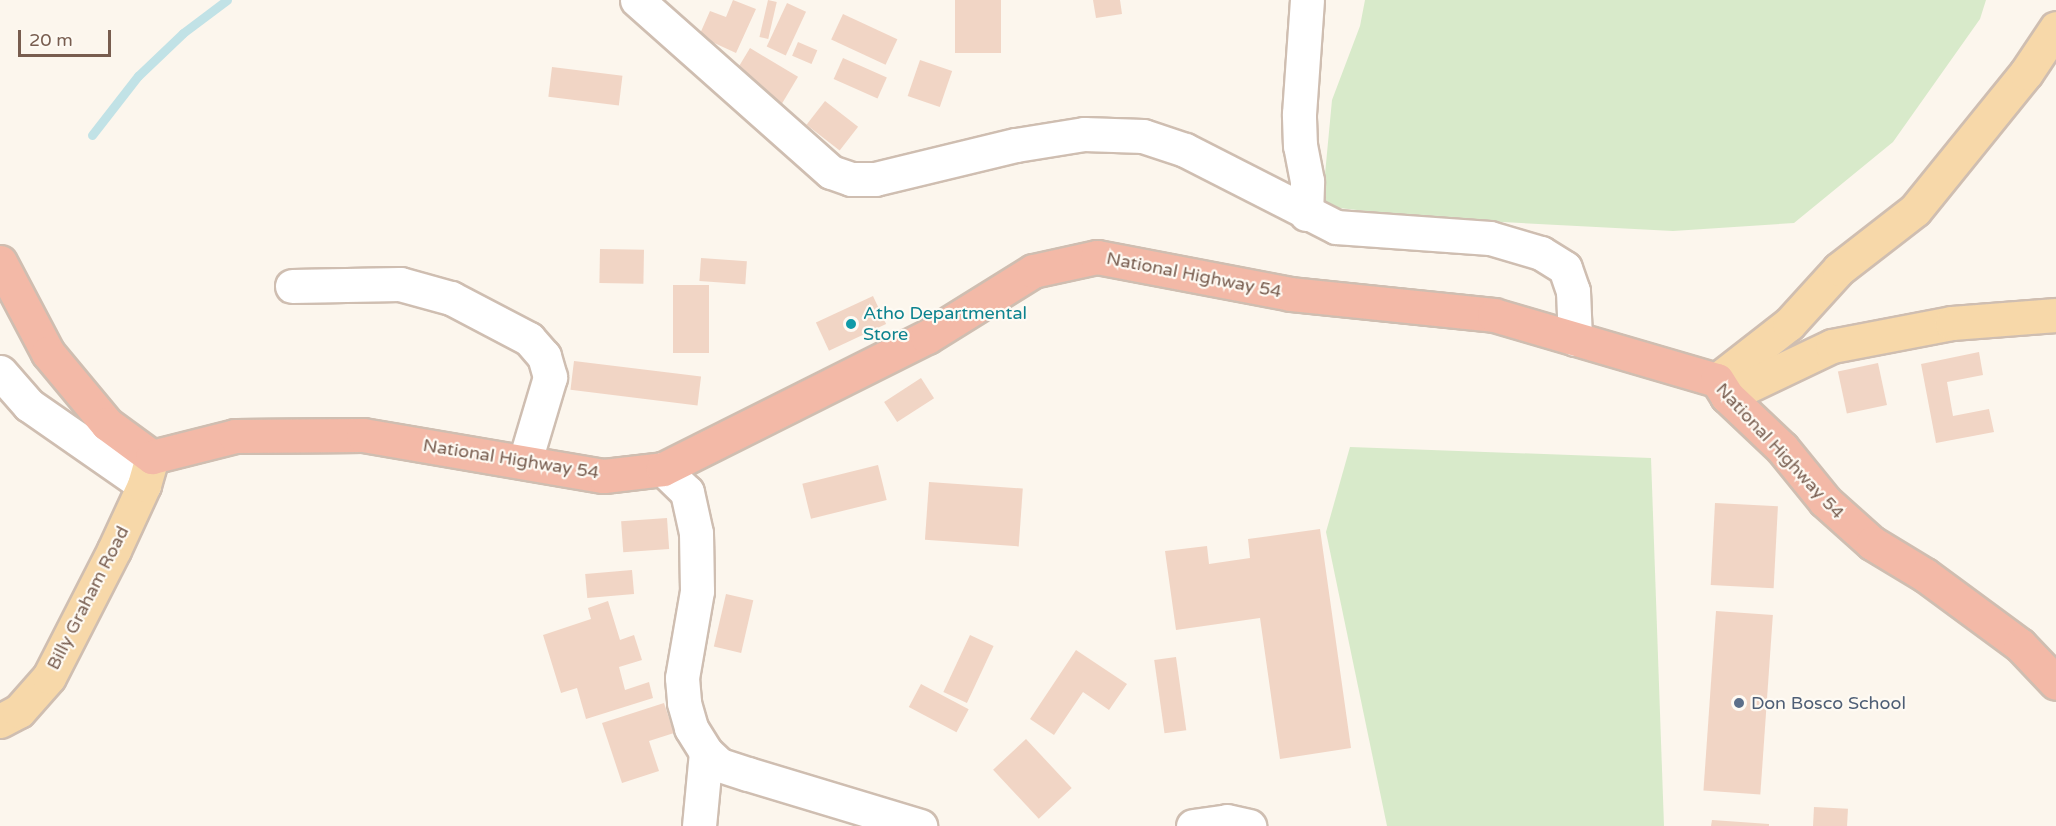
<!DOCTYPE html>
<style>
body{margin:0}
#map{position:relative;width:2056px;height:826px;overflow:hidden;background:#fcf6ed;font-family:"Varela Round",sans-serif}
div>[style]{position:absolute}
.green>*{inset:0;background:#d8eaca}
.stream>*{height:9px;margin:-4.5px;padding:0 4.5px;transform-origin:4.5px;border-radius:4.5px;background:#c1e2e6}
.building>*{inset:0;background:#f1d5c5;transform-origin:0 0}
.roads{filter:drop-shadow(2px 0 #cfbeb1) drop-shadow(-2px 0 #cfbeb1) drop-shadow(0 2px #cfbeb1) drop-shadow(0 -2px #cfbeb1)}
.minor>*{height:33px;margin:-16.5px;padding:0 16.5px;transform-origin:16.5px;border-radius:16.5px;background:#fff}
.major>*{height:33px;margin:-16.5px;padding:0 16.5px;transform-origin:16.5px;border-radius:16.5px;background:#f7d8a9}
.highway>*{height:33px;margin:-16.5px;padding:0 16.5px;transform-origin:16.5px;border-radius:16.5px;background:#f3b9a7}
.dots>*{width:16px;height:16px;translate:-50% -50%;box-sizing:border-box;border:3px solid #fefaf3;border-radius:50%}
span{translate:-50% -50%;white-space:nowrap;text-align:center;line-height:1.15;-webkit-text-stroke:4.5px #fefaf3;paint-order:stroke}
.street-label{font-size:18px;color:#785d4f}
.culture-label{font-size:18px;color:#0d838f}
.left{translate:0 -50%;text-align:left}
.service-label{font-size:18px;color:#4e5e75}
.scale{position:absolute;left:18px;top:30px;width:93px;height:27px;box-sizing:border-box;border:3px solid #785d4f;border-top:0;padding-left:8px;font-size:18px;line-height:21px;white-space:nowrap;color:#785d4f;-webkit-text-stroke:4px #fefaf3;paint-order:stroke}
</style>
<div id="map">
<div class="green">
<i style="clip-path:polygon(1365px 0,1986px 0,1980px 19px,1893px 142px,1794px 223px,1673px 231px,1427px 218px,1322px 206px,1332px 100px,1360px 26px)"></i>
<i style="clip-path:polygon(1350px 447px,1651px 458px,1664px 826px,1387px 826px,1326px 532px)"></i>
</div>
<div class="stream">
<i style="left:92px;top:135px;width:75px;rotate:-52.1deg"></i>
<i style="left:138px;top:76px;width:62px;rotate:-43.7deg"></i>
<i style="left:183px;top:33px;width:55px;rotate:-36.9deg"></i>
</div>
<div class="building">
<i style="clip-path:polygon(733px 0,756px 9px,736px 53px,699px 36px,710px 11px,726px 17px)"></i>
<i style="left:768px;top:0;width:9px;height:38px;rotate:13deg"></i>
<i style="left:955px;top:0;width:46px;height:53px"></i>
<i style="clip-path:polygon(1093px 0,1120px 0,1122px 14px,1096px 18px)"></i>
<i style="left:787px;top:3px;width:21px;height:48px;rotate:25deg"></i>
<i style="left:843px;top:14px;width:60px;height:28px;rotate:25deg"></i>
<i style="left:798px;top:42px;width:21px;height:15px;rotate:23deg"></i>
<i style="left:750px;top:48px;width:56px;height:31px;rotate:31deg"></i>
<i style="left:843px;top:58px;width:48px;height:23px;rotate:24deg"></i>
<i style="left:920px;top:60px;width:34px;height:38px;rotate:19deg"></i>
<i style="left:552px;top:67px;width:71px;height:30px;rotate:7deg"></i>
<i style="left:825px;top:101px;width:42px;height:30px;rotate:38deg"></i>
<i style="left:600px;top:249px;width:44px;height:34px;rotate:1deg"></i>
<i style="left:701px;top:258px;width:46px;height:23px;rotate:4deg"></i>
<i style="left:673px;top:285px;width:36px;height:68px"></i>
<i style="left:873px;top:296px;width:31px;height:63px;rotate:65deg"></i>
<i style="clip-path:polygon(1979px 352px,1983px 375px,1947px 382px,1953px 416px,1989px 409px,1994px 432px,1936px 443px,1921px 364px)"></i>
<i style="left:574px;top:361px;width:128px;height:29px;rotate:7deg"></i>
<i style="left:1878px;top:363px;width:43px;height:41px;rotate:78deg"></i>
<i style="left:921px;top:378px;width:24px;height:44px;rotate:57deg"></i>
<i style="left:878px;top:465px;width:36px;height:78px;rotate:76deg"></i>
<i style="left:929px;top:482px;width:94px;height:58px;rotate:4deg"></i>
<i style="left:1715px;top:503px;width:63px;height:82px;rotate:3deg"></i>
<i style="left:667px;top:518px;width:31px;height:46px;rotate:86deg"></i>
<i style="clip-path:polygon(1320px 529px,1351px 748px,1280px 759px,1260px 618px,1176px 630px,1165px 551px,1207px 546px,1209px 564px,1250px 558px,1248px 539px)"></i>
<i style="left:632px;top:570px;width:24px;height:47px;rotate:85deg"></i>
<i style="left:726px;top:594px;width:28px;height:54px;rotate:13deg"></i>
<i style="clip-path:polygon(608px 601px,620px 640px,634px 635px,642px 660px,619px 667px,625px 690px,649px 682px,653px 698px,586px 719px,577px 688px,561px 693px,543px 635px,591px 619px,588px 608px)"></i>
<i style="left:1716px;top:611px;width:57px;height:180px;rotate:4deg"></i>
<i style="left:970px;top:635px;width:26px;height:63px;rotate:25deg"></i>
<i style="clip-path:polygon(1076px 650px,1127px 684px,1109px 710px,1083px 692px,1054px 735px,1030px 719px)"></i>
<i style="left:1176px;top:657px;width:74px;height:22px;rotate:82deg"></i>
<i style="left:921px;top:684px;width:54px;height:26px;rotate:28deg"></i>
<i style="clip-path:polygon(664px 703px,674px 733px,649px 741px,659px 771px,622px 783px,602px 723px)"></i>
<i style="left:1026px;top:739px;width:67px;height:45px;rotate:47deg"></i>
<i style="left:1814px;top:807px;width:34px;height:19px;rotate:3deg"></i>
<i style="clip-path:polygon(1712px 820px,1769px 824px,1769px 826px,1711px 826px)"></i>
</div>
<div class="roads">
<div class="minor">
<i style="left:637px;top:0;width:259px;rotate:41.6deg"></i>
<i style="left:831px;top:172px;width:21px;rotate:19deg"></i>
<i style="left:851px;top:179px;width:24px"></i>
<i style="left:875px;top:179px;width:145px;rotate:-13.6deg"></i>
<i style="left:1016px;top:145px;width:69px;rotate:-9.2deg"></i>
<i style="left:1084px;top:134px;width:59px;rotate:1.9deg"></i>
<i style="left:1143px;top:136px;width:44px;rotate:18.4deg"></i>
<i style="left:1185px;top:150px;width:169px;rotate:27deg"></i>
<i style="left:1336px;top:227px;width:154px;rotate:4.1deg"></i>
<i style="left:1490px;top:238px;width:53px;rotate:16.4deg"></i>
<i style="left:1541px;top:253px;width:28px;rotate:32deg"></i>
<i style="left:1565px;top:268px;width:24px;rotate:71deg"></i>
<i style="left:1573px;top:291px;width:48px;rotate:87.6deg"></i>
<i style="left:1306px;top:214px;width:33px;rotate:-88deg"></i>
<i style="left:1307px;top:181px;width:36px;rotate:-101deg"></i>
<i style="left:1300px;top:146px;width:32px;rotate:-92deg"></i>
<i style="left:1299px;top:114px;width:114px;rotate:-86deg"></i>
<i style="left:292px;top:286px;width:108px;rotate:-1.1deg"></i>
<i style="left:400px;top:284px;width:53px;rotate:15.4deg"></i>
<i style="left:451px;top:298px;width:88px;rotate:27.7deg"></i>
<i style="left:529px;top:339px;width:23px;rotate:49deg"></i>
<i style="left:544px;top:356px;width:22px;rotate:74deg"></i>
<i style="left:550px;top:377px;width:88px;rotate:106.6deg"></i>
<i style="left:0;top:372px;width:44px;rotate:48.7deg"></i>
<i style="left:29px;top:405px;width:140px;rotate:34.8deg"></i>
<i style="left:663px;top:469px;width:33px;rotate:44deg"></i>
<i style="left:687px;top:492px;width:42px;rotate:77.6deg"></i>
<i style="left:696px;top:533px;width:58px;rotate:89deg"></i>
<i style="left:697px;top:591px;width:88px;rotate:99.8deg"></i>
<i style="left:682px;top:678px;width:25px;rotate:85deg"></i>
<i style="left:684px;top:703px;width:26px;rotate:74deg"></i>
<i style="left:691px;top:728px;width:28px;rotate:58deg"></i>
<i style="left:706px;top:752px;width:19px;rotate:43deg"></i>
<i style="left:720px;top:765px;width:29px;rotate:18deg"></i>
<i style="left:748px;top:774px;width:180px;rotate:16.8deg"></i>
<i style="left:699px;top:826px;width:74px;rotate:-84.6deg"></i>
<i style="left:1193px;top:826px;width:34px;rotate:-8deg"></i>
<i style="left:1227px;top:821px;width:23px;rotate:13deg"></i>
</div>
<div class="major">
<i style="left:1717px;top:380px;width:91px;rotate:-37.9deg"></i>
<i style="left:1789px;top:324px;width:74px;rotate:-47.7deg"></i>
<i style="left:1839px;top:269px;width:96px;rotate:-37.8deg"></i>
<i style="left:1915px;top:210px;width:176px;rotate:-51deg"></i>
<i style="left:2026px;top:73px;width:54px;rotate:-56.3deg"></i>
<i style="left:1727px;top:396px;width:116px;rotate:-25.5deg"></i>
<i style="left:1832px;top:346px;width:122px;rotate:-10.9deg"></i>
<i style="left:1952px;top:323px;width:104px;rotate:-4.4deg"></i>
<i style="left:0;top:721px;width:21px;rotate:-28deg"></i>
<i style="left:19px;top:711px;width:45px;rotate:-48.6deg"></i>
<i style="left:49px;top:677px;width:143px;rotate:-62.9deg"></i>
<i style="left:114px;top:550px;width:72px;rotate:-65.2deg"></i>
<i style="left:144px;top:485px;width:29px;rotate:-74deg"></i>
</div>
<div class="highway">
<i style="left:0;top:262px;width:103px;rotate:62.2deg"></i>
<i style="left:48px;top:353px;width:92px;rotate:50.3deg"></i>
<i style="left:107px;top:424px;width:56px;rotate:36.3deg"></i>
<i style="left:152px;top:457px;width:86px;rotate:-14.2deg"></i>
<i style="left:235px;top:436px;width:128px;rotate:-0.4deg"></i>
<i style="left:363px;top:435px;width:244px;rotate:9.7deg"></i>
<i style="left:604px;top:476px;width:59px;rotate:-6.8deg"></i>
<i style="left:663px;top:469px;width:295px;rotate:-26.6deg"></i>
<i style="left:927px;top:337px;width:125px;rotate:-31.9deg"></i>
<i style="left:1033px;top:271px;width:66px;rotate:-12.3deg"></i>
<i style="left:1097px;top:257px;width:197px;rotate:10.8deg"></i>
<i style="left:1291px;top:294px;width:204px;rotate:5.9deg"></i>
<i style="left:1494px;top:315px;width:232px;rotate:16.3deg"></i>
<i style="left:1717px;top:380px;width:19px;rotate:58deg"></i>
<i style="left:1727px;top:396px;width:76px;rotate:43.4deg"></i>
<i style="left:1782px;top:448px;width:68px;rotate:50.9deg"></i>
<i style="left:1825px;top:501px;width:63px;rotate:41.8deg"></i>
<i style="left:1872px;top:543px;width:62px;rotate:31.1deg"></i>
<i style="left:1925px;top:575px;width:118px;rotate:36.4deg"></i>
<i style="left:2020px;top:645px;width:52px;rotate:46.5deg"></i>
</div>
</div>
<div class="dots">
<i style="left:851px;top:324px;background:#0f9aa8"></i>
<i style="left:1739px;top:703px;background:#5c6f8a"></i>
</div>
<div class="street-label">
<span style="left:1194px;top:275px;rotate:11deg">National Highway 54</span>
<span style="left:1780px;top:451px;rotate:47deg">National Highway 54</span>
<span style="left:511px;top:459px;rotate:9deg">National Highway 54</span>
<span style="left:88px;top:598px;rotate:-63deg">Billy Graham Road</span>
</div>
<div class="culture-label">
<span class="left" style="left:863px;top:324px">Atho Departmental<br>Store</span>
</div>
<div class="service-label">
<span class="left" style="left:1751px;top:703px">Don Bosco School</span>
</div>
<div class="scale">20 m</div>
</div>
